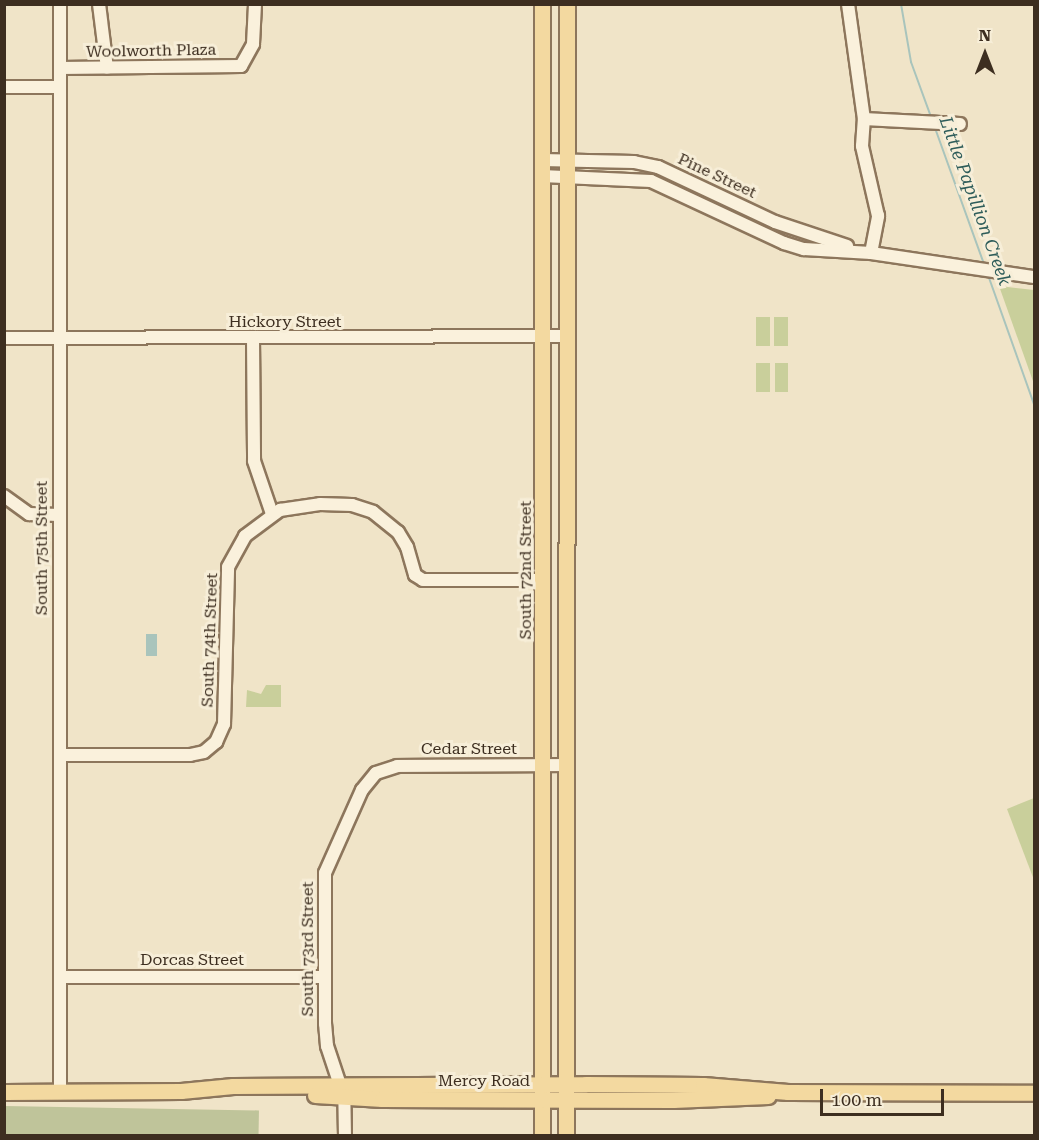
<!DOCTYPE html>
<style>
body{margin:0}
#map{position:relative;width:1039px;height:1140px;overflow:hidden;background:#f0e4c8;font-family:"Roboto Serif",serif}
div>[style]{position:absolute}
.green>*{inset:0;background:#c9cf9b;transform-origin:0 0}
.cemetery>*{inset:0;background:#bfc49a;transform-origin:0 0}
.water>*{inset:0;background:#a9c4bc;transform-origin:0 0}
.stream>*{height:2px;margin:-1px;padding:0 1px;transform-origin:1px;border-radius:1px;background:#a9c4bc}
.roads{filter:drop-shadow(2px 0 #8d765c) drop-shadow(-2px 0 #8d765c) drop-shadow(0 2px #8d765c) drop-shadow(0 -2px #8d765c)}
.minor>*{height:12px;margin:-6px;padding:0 6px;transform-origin:6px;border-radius:6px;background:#faf1dc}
.major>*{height:15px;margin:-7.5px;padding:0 7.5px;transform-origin:7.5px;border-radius:7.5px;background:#f3d9a0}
span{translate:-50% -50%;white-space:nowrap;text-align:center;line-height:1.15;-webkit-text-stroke:6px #f7eed8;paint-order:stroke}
.street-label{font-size:16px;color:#3d2e20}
.water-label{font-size:18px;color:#2f5d5a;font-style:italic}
.frame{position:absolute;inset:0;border:6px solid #3d2e20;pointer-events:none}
.north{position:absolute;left:955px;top:24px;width:60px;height:60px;-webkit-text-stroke:4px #f7eed8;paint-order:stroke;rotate:0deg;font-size:16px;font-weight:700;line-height:24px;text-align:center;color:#3d2e20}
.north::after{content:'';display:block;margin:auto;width:21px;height:27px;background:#3d2e20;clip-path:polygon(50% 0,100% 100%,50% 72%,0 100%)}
.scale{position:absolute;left:820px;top:1089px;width:124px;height:27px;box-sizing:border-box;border:3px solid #3d2e20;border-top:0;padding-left:8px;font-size:18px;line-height:21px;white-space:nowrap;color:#3d2e20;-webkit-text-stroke:4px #f7eed8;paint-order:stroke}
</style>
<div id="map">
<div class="green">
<i style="clip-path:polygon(999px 286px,1034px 290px,1034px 384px)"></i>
<i style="left:756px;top:317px;width:14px;height:29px"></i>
<i style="left:774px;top:317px;width:14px;height:29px"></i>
<i style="left:756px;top:363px;width:14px;height:29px"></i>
<i style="left:775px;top:363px;width:13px;height:29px"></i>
<i style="clip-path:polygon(266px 685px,281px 685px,281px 707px,246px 707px,247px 690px,261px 694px)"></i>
<i style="clip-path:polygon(1034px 798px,1034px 880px,1007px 809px)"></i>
</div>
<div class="cemetery">
<i style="left:5px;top:1106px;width:254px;height:29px;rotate:1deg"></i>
</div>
<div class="water">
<i style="left:146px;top:634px;width:11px;height:22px"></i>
</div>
<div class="stream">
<i style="left:901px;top:4px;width:59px;rotate:80.2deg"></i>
<i style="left:911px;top:62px;width:59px;rotate:70deg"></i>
<i style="left:935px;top:128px;width:145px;rotate:70.2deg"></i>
<i style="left:988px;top:275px;width:137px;rotate:70.4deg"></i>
</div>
<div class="roads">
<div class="minor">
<i style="left:99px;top:4px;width:64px;rotate:82.9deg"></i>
<i style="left:848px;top:4px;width:116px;rotate:82.1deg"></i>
<i style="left:60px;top:68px;width:181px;rotate:-0.6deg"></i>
<i style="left:241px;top:66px;width:25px;rotate:-61deg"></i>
<i style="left:253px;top:44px;width:40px;rotate:-87.1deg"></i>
<i style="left:4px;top:87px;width:56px"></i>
<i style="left:542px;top:160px;width:92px;rotate:1.2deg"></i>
<i style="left:634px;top:162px;width:25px;rotate:12deg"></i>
<i style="left:658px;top:167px;width:129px;rotate:25.2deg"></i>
<i style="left:775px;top:222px;width:76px;rotate:18.4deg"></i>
<i style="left:542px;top:176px;width:109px;rotate:2.6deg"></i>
<i style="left:651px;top:181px;width:147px;rotate:25deg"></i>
<i style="left:784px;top:243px;width:21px;rotate:17deg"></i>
<i style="left:804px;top:249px;width:67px;rotate:3.4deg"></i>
<i style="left:871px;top:253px;width:165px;rotate:8.4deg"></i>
<i style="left:871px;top:253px;width:38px;rotate:-79deg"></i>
<i style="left:878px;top:216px;width:72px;rotate:-102.9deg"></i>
<i style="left:862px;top:146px;width:27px;rotate:-86deg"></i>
<i style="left:864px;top:119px;width:96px;rotate:3deg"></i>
<i style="left:4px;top:338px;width:562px;rotate:-0.2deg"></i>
<i style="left:253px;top:339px;width:122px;rotate:89.5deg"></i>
<i style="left:254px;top:461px;width:56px;rotate:71.2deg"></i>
<i style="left:4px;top:496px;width:31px;rotate:36deg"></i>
<i style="left:29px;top:514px;width:30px;rotate:2deg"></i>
<i style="left:60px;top:755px;width:130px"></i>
<i style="left:190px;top:755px;width:14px;rotate:-12deg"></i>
<i style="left:204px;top:752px;width:16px;rotate:-40deg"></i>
<i style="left:216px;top:742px;width:20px;rotate:-66deg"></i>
<i style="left:224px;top:724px;width:157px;rotate:-88.5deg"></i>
<i style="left:228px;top:567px;width:35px;rotate:-61deg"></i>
<i style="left:245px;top:536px;width:44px;rotate:-36.6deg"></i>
<i style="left:280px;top:510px;width:40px;rotate:-8.5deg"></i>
<i style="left:320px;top:504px;width:32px;rotate:2deg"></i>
<i style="left:352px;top:505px;width:22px;rotate:18deg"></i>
<i style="left:373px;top:512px;width:32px;rotate:39deg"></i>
<i style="left:398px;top:532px;width:17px;rotate:59deg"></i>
<i style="left:407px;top:547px;width:29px;rotate:74deg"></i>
<i style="left:415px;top:575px;width:9px;rotate:32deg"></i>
<i style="left:423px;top:580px;width:121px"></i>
<i style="left:60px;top:977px;width:264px"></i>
<i style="left:60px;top:1092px;width:1088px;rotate:-90deg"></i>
<i style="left:345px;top:1136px;width:39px;rotate:-91deg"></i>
<i style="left:344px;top:1097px;width:54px;rotate:-108.4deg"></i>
<i style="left:327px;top:1046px;width:22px;rotate:-95deg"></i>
<i style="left:325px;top:1024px;width:151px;rotate:-90deg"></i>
<i style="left:325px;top:873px;width:91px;rotate:-66deg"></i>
<i style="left:362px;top:790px;width:22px;rotate:-51deg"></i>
<i style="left:376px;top:773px;width:22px;rotate:-18deg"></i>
<i style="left:397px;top:766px;width:167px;rotate:-0.3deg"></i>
</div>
<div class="major">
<i style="left:542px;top:4px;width:1132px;rotate:90deg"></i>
<i style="left:4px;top:1092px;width:177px;rotate:-0.3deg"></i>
<i style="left:181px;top:1091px;width:52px;rotate:-5.5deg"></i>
<i style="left:233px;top:1086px;width:353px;rotate:-0.3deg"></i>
<i style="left:586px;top:1084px;width:117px;rotate:0.5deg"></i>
<i style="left:703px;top:1085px;width:85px;rotate:4.7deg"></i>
<i style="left:788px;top:1092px;width:246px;rotate:0.2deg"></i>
<i style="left:315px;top:1095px;width:67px;rotate:3.4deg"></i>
<i style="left:382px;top:1099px;width:291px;rotate:0.2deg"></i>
<i style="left:673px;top:1100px;width:95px;rotate:-2.4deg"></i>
<i style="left:566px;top:1136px;width:1132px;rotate:-89.95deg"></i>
</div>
</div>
<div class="street-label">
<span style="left:151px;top:51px;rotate:-1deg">Woolworth Plaza</span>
<span style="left:717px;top:176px;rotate:25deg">Pine Street</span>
<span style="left:285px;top:322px">Hickory Street</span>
<span style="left:42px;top:548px;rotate:-90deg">South 75th Street</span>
<span style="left:526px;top:570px;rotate:-90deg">South 72nd Street</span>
<span style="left:210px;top:640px;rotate:-88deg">South 74th Street</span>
<span style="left:469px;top:749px">Cedar Street</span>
<span style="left:308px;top:949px;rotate:-90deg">South 73rd Street</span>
<span style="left:192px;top:960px">Dorcas Street</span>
<span style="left:484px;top:1081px">Mercy Road</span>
</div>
<div class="water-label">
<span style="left:975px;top:201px;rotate:70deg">Little Papillion Creek</span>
</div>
<div class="frame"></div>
<div class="north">N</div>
<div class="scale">100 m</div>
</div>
